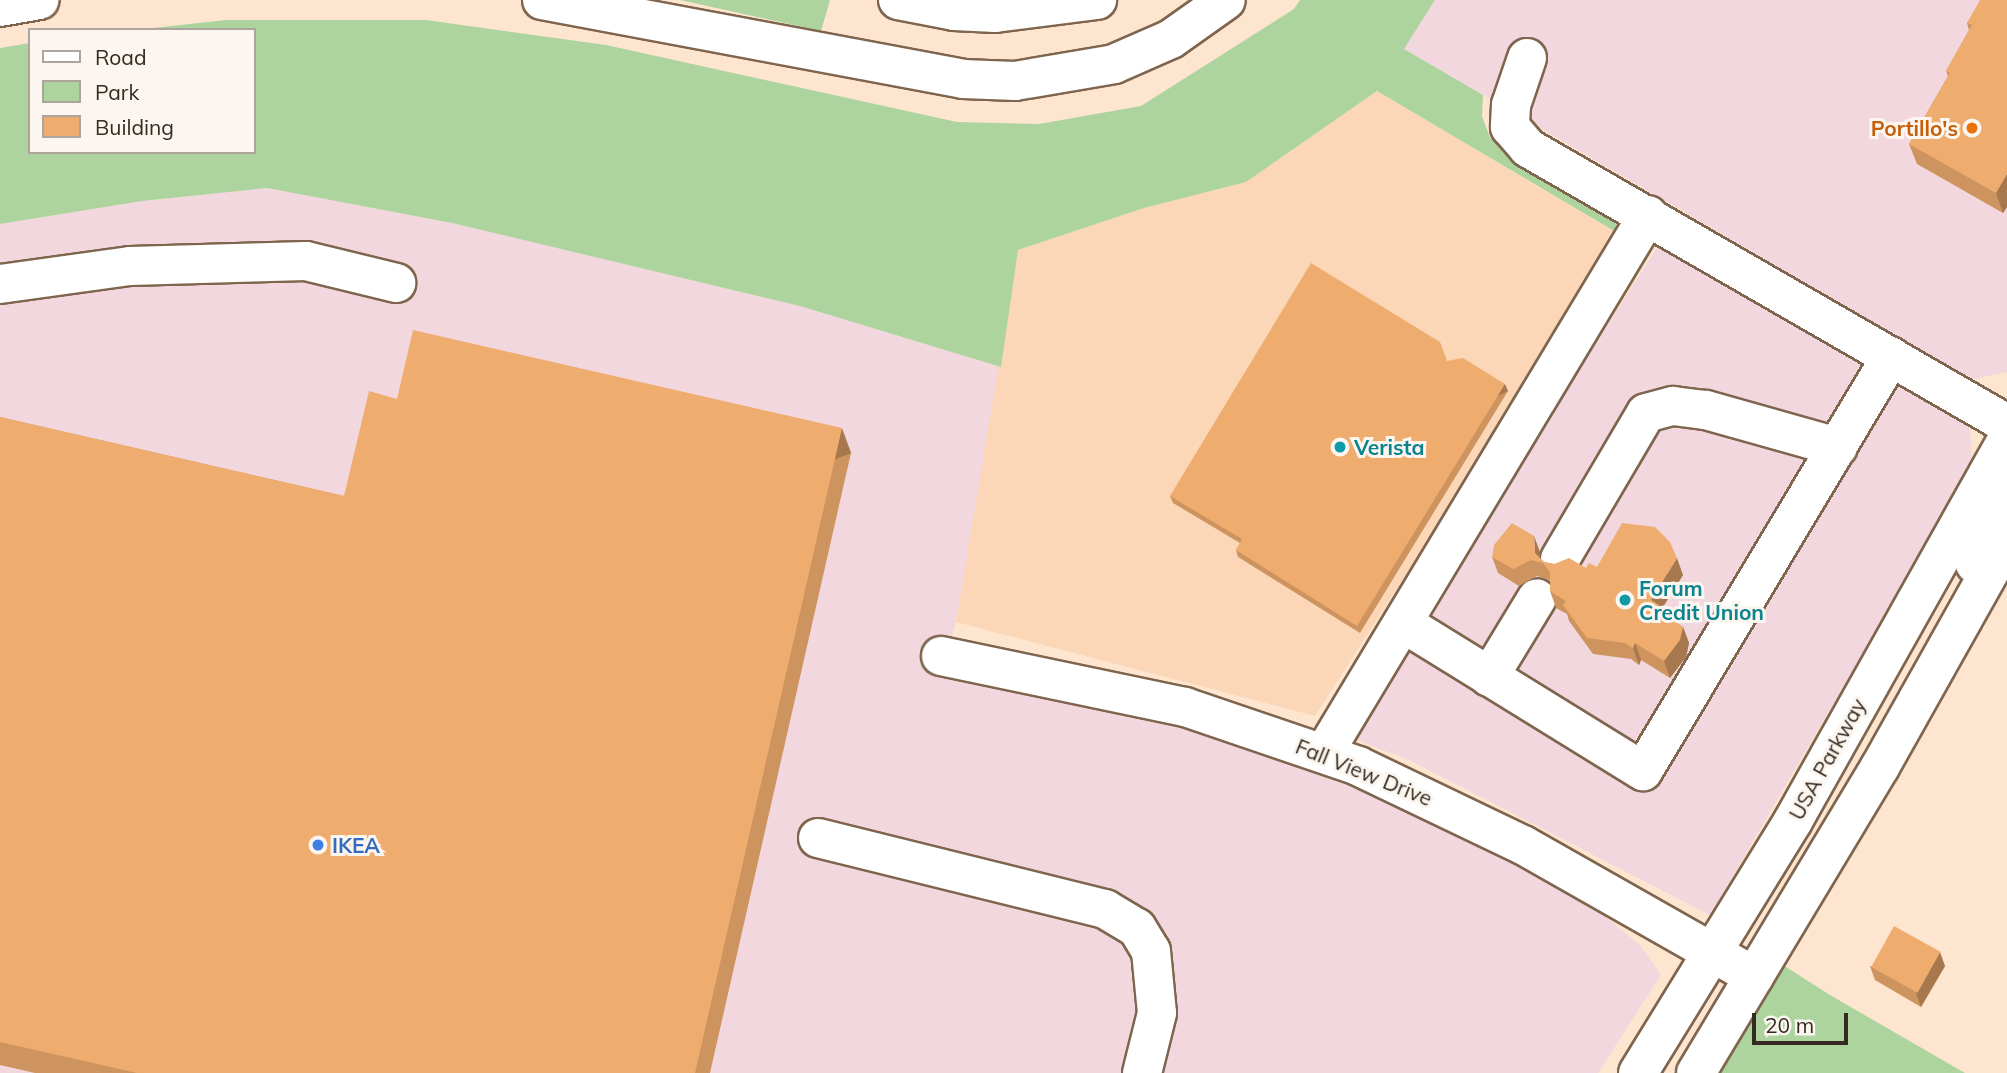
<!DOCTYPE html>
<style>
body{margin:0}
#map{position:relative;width:2007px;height:1073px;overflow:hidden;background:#fde5d0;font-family:Mulish,sans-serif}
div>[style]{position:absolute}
.commercial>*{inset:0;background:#f2d8de}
.built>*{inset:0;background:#fbd7b8}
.green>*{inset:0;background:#add49f}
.roads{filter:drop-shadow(2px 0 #7f654e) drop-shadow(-2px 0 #7f654e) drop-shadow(0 2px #7f654e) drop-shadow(0 -2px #7f654e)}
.minor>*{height:38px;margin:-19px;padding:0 19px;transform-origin:19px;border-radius:19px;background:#fff}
.highway>*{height:38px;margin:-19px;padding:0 19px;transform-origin:19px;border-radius:19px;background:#fff}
.wall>*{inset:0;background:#ce945f}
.shaded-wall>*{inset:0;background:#a7784e;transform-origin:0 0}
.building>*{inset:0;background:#efac6f;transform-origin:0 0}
.dots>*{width:19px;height:19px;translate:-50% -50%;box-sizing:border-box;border:4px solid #fcf6f1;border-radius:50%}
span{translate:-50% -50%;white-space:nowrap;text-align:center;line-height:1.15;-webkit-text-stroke:6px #fcf6f1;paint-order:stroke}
.food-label{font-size:21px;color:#c56008;font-weight:700}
.right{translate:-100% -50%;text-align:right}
.culture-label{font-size:21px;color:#0d838f;font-weight:700}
.left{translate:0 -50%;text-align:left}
.street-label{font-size:21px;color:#352a20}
.shop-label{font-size:21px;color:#366cbe;font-weight:700}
.legend{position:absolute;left:28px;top:28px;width:228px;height:126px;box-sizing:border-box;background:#fcf6f1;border:2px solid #aca49d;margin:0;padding:9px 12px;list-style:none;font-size:21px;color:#352a20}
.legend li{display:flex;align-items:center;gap:14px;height:35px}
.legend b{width:35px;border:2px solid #aca49d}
.scale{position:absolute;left:1752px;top:1013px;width:96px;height:32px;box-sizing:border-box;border:4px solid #352a20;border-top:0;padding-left:9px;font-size:21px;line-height:24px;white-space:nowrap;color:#352a20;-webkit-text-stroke:5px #fcf6f1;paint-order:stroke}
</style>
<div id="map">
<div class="commercial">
<i style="clip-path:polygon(1435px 0,2007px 0,2007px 372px,1974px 379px,1947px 365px,1404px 49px)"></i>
<i style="clip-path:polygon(267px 188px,452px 223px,800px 306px,1001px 367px,956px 622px,942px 672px,1192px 726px,1390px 798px,1506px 857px,1607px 918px,1641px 946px,1661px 975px,1598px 1073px,0 1073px,0 224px,142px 201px)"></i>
<i style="clip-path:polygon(1663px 238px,1949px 406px,1970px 429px,1972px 456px,1965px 478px,1710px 915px,1409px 760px,1346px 736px)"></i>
</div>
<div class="built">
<i style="clip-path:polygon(1377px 91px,1623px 237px,1315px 716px,956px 622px,1018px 250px,1144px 208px,1246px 182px)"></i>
</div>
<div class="green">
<i style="clip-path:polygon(680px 0,830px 0,821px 31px)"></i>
<i style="clip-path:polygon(1300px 0,1435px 0,1404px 49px,1483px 95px,1482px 116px,1490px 138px,1613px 214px,1619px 234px,1377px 91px,1246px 182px,1144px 208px,1018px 250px,1001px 367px,800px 306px,452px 223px,267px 188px,142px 201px,0 224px,0 48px,30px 43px,30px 152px,254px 152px,254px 30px,135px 30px,226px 20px,426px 20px,606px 45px,957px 122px,1039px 124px,1141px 106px,1294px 9px)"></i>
<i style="clip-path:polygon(1783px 965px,1830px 995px,1965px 1073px,1713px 1073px)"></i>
</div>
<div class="roads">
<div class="minor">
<i style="left:1527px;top:58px;width:50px;rotate:108.8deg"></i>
<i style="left:1511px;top:105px;width:22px;rotate:93deg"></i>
<i style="left:1510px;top:127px;width:28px;rotate:49deg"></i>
<i style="left:1528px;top:148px;width:553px;rotate:29.95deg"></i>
<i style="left:0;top:284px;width:131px;rotate:-7.9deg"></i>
<i style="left:130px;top:266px;width:176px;rotate:-1.6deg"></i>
<i style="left:306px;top:261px;width:93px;rotate:13.7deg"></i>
<i style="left:1560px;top:559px;width:169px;rotate:-59.5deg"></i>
<i style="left:1646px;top:413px;width:28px;rotate:-15deg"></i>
<i style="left:1673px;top:406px;width:33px;rotate:7deg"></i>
<i style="left:1706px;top:410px;width:137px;rotate:15.7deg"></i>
<i style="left:1975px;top:564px;width:75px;rotate:-64.8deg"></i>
<i style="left:1403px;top:623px;width:282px;rotate:31.7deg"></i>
<i style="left:1643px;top:771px;width:483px;rotate:-59.1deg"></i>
<i style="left:941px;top:656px;width:249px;rotate:11.8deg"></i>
<i style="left:1185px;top:707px;width:183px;rotate:18.8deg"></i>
<i style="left:1358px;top:766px;width:183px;rotate:25.6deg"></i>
<i style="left:1523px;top:845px;width:266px;rotate:29.6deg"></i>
<i style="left:1489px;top:677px;width:92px;rotate:-58.7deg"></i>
<i style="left:1324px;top:753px;width:628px;rotate:-58.94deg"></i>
<i style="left:818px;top:838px;width:296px;rotate:13.9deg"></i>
<i style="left:1105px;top:909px;width:37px;rotate:31deg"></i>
<i style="left:1137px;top:928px;width:27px;rotate:59deg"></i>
<i style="left:1151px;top:951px;width:62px;rotate:84.5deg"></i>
<i style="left:1157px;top:1013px;width:62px;rotate:104deg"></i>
<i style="left:1638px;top:1073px;width:296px;rotate:-58.4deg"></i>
<i style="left:1793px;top:821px;width:437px;rotate:-60.7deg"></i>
<i style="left:1696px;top:1073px;width:357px;rotate:-59deg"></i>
<i style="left:1880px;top:767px;width:259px;rotate:-60.7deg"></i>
</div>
<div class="highway">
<i style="left:542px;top:0;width:428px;rotate:10.6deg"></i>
<i style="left:963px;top:79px;width:52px;rotate:2.2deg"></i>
<i style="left:1015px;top:81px;width:100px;rotate:-9.7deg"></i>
<i style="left:1114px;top:64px;width:62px;rotate:-23.7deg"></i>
<i style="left:1171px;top:39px;width:67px;rotate:-35.3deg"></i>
<i style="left:898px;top:0;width:57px;rotate:11.1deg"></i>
<i style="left:954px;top:11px;width:41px;rotate:2.8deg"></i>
<i style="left:995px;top:13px;width:103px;rotate:-7.3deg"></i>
<i style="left:0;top:7px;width:40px;rotate:-10deg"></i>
</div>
</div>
<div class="wall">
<i style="clip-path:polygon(2007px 0,2007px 207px,2003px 213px,1917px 164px,1909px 144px,1948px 76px,1946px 71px,1969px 30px,1967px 23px)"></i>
<i style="clip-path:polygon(1447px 361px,1508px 391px,1360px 633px,1238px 557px,1236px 550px,1240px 543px,1173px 503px,1170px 496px)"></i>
<i style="clip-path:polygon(397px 399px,851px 453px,710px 1073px,35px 1073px,0 1065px,0 417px,344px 496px)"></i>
<i style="clip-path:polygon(1540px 552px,1540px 558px,1544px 562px,1554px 564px,1586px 568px,1597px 567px,1683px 575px,1661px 610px,1662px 613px,1683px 627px,1689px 643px,1686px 657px,1670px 678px,1641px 660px,1639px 665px,1631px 659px,1593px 654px,1569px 621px,1567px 614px,1556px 608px,1550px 591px,1550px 581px,1549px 580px,1537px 576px,1519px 586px,1498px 573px,1492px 557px)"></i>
<i style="clip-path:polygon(1870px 966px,1945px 966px,1921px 1007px,1875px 980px)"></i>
</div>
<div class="shaded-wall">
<i style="clip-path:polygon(2007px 174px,2007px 207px,2003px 213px,1996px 193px)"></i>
<i style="left:1505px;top:384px;width:8px;height:284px;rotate:67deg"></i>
<i style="left:842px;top:428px;width:27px;height:662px;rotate:70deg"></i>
<i style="clip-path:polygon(1534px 536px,1540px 552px,1540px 563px,1535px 553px)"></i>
<i style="clip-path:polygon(1677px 558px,1683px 575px,1661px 610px,1665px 622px,1651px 600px)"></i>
<i style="clip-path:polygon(1683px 627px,1689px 643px,1686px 657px,1670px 678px,1664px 661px)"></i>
<i style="clip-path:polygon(1635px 643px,1641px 660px,1639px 665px,1633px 648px)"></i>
<i style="clip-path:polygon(1940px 952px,1945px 966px,1921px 1007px,1916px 993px)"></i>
</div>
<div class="building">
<i style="clip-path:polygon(1980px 0,2007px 0,2007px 174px,1996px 193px,1909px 144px,1950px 73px,1946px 71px,1972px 25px,1967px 23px)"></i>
<i style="clip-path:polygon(1311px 263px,1440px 342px,1447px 361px,1463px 358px,1505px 384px,1357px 626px,1236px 550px,1242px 539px,1170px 496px)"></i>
<i style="clip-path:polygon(413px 330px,842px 428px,695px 1073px,137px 1073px,0 1042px,0 417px,344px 496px,369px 391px,397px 399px)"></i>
<i style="clip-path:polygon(1512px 523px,1534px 536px,1535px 553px,1544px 562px,1554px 564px,1569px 558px,1586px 568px,1589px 563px,1597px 567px,1622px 523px,1655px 527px,1670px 542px,1677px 558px,1651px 600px,1659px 605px,1657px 610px,1683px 627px,1680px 640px,1664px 661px,1635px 643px,1633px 648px,1625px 643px,1587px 638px,1563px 605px,1566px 601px,1550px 591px,1550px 572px,1543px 563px,1531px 560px,1513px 569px,1492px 557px,1494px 545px)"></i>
<i style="left:1894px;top:926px;width:53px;height:47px;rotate:29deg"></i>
</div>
<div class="dots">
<i style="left:1972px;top:128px;background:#e8710a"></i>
<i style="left:1340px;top:447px;background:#0f9aa8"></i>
<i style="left:1625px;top:600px;background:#0f9aa8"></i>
<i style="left:318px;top:845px;background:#3f7fe0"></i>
</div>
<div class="food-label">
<span class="right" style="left:1958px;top:128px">Portillo's</span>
</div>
<div class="culture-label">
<span class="left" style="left:1354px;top:447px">Verista</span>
<span class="left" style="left:1639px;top:600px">Forum<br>Credit Union</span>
</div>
<div class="street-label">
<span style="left:1827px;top:759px;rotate:-61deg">USA Parkway</span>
<span style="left:1364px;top:772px;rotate:22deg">Fall View Drive</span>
</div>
<div class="shop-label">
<span class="left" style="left:332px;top:845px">IKEA</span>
</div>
<ul class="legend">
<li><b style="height:9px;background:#fff"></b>Road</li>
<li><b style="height:19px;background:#add49f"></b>Park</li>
<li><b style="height:19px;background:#efac6f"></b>Building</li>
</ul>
<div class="scale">20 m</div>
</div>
